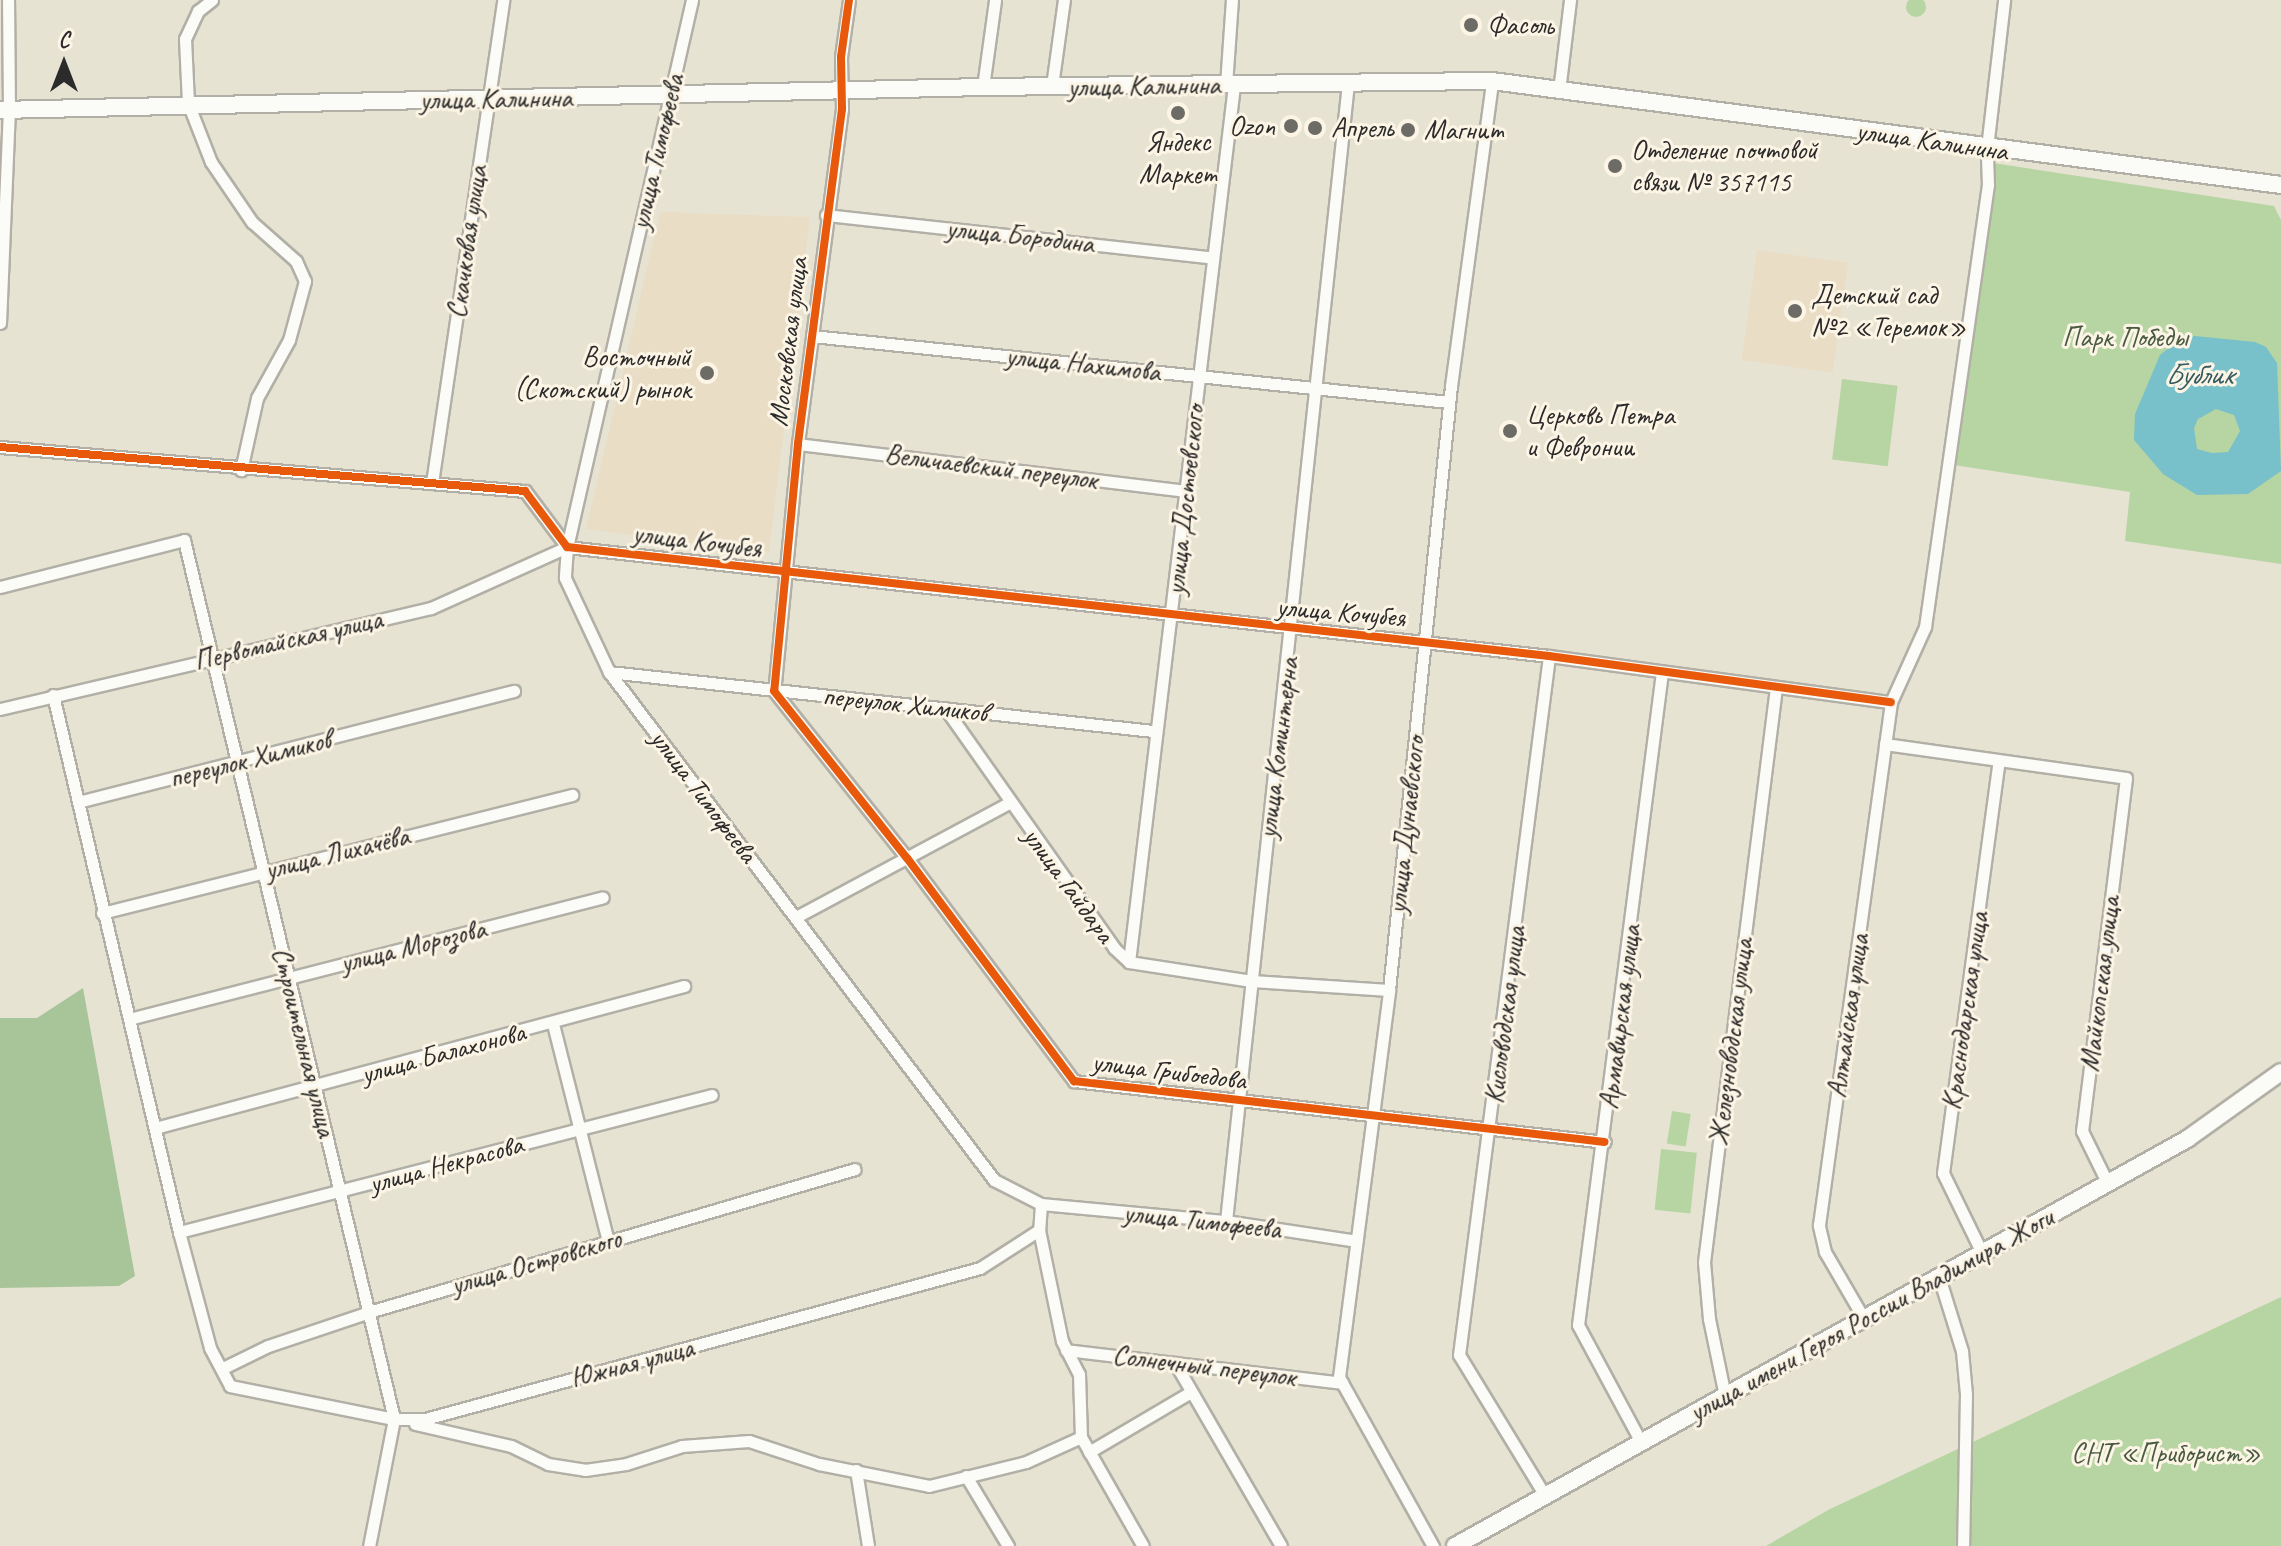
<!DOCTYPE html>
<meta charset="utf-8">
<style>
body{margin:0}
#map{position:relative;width:2281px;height:1546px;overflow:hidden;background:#e7e3d3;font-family:Caveat,sans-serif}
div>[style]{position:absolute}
.built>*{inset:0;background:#eaddc5;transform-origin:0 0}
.green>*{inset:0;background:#b7d4a3;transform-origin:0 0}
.round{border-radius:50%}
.forest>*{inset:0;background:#a8c59a}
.water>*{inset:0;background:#78c0ca}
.roads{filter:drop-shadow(2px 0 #b2b0a6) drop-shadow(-2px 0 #b2b0a6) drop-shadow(0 2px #b2b0a6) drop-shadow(0 -2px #b2b0a6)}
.street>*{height:11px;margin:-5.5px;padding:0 5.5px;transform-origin:5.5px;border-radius:5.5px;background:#fbfbf8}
.secondary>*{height:16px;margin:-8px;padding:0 8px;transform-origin:8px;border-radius:8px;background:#fbfbf8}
.cycleway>*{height:8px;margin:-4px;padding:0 4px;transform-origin:4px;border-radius:4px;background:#e8590c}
.dots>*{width:22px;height:22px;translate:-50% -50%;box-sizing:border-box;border:4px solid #fcf5e5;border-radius:50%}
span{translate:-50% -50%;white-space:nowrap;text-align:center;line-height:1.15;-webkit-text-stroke:6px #fcf5e5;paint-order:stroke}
.poi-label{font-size:28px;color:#2b2b2b}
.left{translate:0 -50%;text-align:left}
.right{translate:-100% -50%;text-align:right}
.street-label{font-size:28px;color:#2b2b2b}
.park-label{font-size:28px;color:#495a43}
.water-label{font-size:30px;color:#355a61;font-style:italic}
.north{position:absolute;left:24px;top:24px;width:80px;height:80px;-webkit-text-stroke:6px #fcf5e5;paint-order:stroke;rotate:0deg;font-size:22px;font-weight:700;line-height:32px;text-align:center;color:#2b2b2b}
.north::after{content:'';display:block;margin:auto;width:28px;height:36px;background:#2b2b2b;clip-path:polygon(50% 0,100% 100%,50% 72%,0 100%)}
</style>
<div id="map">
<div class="built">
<i style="clip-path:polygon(660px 212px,810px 217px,769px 553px,586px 529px)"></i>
<i style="left:1757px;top:250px;width:92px;height:111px;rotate:8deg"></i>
</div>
<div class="green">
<i class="round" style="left:1906px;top:-3px;width:20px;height:20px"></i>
<i style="clip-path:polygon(1993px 163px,2274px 206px,2281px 220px,2281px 564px,2125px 541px,2130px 492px,1947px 464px)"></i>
<i style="left:1842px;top:379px;width:56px;height:81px;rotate:7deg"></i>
<i style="left:1672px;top:1111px;width:19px;height:33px;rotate:9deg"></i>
<i style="left:1661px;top:1149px;width:36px;height:61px;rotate:6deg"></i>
<i style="clip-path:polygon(2281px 1297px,2281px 1546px,1766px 1546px,1828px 1510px)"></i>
</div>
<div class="forest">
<i style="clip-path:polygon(83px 988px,135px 1276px,119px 1286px,0 1288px,0 1018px,37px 1018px)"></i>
</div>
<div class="water">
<i style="clip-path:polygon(evenodd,2185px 335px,2255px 342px,2266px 347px,2277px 363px,2281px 471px,2248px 494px,2197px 495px,2163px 474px,2134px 440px,2135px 414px,2160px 355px,2185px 335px,2216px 409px,2234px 415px,2240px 431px,2228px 452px,2212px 453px,2197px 449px,2194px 428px,2198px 419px,2216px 409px)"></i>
</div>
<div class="roads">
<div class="street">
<i style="left:212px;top:0;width:18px;rotate:142deg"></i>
<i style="left:198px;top:11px;width:31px;rotate:115deg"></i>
<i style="left:185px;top:39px;width:64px;rotate:87.3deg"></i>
<i style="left:188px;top:103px;width:63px;rotate:68.7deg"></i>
<i style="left:211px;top:162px;width:73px;rotate:55.7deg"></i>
<i style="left:252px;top:222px;width:59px;rotate:41.6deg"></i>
<i style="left:296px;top:261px;width:22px;rotate:66deg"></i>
<i style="left:305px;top:281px;width:61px;rotate:105.2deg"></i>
<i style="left:289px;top:340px;width:66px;rotate:118.9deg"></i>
<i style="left:257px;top:398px;width:74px;rotate:102.5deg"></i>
<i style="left:692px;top:0;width:561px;rotate:102.87deg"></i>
<i style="left:567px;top:547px;width:31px;rotate:94deg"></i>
<i style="left:565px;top:578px;width:104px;rotate:64.9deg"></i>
<i style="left:609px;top:672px;width:637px;rotate:52.84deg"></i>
<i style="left:994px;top:1180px;width:53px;rotate:27.1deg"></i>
<i style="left:1041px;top:1204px;width:186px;rotate:5.3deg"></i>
<i style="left:1226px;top:1221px;width:132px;rotate:8.7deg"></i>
<i style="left:849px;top:0;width:58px;rotate:98deg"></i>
<i style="left:841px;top:57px;width:52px;rotate:88.9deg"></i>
<i style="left:842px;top:109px;width:338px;rotate:97.5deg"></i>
<i style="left:798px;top:444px;width:248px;rotate:95.5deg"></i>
<i style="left:774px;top:691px;width:213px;rotate:51.5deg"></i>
<i style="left:907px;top:858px;width:279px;rotate:53.2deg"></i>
<i style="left:1074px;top:1081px;width:534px;rotate:6.55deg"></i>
<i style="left:1226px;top:85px;width:85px;rotate:-86deg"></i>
<i style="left:1052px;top:86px;width:87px;rotate:-82.1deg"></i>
<i style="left:983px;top:87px;width:88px;rotate:-82.1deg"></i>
<i style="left:1559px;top:91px;width:92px;rotate:-83.1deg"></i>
<i style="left:826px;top:215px;width:389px;rotate:6.3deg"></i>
<i style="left:0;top:323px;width:213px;rotate:-87.6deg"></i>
<i style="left:9px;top:110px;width:110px;rotate:-90.5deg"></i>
<i style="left:812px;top:336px;width:640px;rotate:5.92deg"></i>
<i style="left:798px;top:444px;width:390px;rotate:6.9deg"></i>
<i style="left:0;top:447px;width:527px;rotate:4.79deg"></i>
<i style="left:525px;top:491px;width:70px;rotate:53.1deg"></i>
<i style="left:567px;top:547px;width:988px;rotate:6.33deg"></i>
<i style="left:1549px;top:656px;width:345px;rotate:7.7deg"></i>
<i style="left:432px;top:483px;width:488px;rotate:-81.6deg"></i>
<i style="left:0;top:587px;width:190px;rotate:-14.3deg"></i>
<i style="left:184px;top:540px;width:904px;rotate:76.56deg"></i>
<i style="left:394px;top:1419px;width:129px;rotate:101.1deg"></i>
<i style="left:609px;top:672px;width:547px;rotate:6.19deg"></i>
<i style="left:53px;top:695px;width:552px;rotate:76.8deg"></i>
<i style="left:179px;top:1232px;width:120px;rotate:75deg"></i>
<i style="left:210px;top:1348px;width:43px;rotate:62.2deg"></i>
<i style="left:230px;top:1386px;width:167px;rotate:11.4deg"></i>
<i style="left:394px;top:1419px;width:31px"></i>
<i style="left:425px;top:1419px;width:575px;rotate:-15.22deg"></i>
<i style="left:980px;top:1268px;width:70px;rotate:-32.8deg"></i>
<i style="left:945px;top:708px;width:294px;rotate:54.8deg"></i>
<i style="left:1114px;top:948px;width:21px;rotate:43deg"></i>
<i style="left:1129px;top:962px;width:124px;rotate:8.8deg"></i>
<i style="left:1252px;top:981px;width:137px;rotate:3.8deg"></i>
<i style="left:0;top:709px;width:443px;rotate:-13.2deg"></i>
<i style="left:431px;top:608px;width:149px;rotate:-24.2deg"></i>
<i style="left:1885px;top:744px;width:243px;rotate:8deg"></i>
<i style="left:2126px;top:778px;width:356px;rotate:97.1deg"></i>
<i style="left:2082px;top:1131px;width:59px;rotate:63.9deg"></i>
<i style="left:78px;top:802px;width:450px;rotate:-14.3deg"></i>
<i style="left:102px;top:913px;width:485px;rotate:-14.1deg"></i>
<i style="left:796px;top:917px;width:242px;rotate:-28.2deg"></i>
<i style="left:1129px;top:962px;width:883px;rotate:-83.17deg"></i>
<i style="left:129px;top:1019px;width:489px;rotate:-14.4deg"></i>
<i style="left:553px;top:1024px;width:224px;rotate:75.8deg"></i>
<i style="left:155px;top:1128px;width:548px;rotate:-15.03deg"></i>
<i style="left:1041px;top:1204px;width:26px;rotate:94deg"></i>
<i style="left:1039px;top:1230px;width:113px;rotate:78.3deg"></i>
<i style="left:1062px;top:1341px;width:37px;rotate:63deg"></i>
<i style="left:1079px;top:1374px;width:63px;rotate:88.2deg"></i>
<i style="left:1081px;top:1437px;width:125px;rotate:60.4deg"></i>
<i style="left:1226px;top:1221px;width:1144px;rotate:-83.88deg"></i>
<i style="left:179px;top:1232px;width:550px;rotate:-14.42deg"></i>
<i style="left:1982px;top:1253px;width:89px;rotate:-116deg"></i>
<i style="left:1943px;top:1173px;width:416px;rotate:-82.3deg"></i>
<i style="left:1939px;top:1277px;width:77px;rotate:72.7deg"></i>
<i style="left:1962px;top:1351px;width:43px;rotate:84.7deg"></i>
<i style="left:1966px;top:1394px;width:152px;rotate:91.1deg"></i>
<i style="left:1864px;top:1319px;width:78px;rotate:-120.2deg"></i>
<i style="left:1825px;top:1252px;width:28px;rotate:-103deg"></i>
<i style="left:1819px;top:1225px;width:528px;rotate:-82.16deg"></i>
<i style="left:1891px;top:702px;width:82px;rotate:-65.6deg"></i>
<i style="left:1925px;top:627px;width:446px;rotate:-81.9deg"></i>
<i style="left:1988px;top:185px;width:37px;rotate:-92deg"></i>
<i style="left:1987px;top:148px;width:149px;rotate:-83.4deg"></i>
<i style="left:1066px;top:1350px;width:278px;rotate:6.8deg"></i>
<i style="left:1175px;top:1363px;width:211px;rotate:59.9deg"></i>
<i style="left:223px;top:1368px;width:50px;rotate:-26.1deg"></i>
<i style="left:268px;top:1346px;width:110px;rotate:-18.6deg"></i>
<i style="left:372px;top:1311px;width:503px;rotate:-16.38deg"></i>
<i style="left:1725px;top:1396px;width:79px;rotate:-101.7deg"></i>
<i style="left:1709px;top:1319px;width:57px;rotate:-95deg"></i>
<i style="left:1704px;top:1262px;width:579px;rotate:-82.86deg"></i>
<i style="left:415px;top:1424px;width:98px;rotate:12.9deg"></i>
<i style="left:511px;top:1446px;width:41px;rotate:25.9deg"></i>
<i style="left:548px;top:1464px;width:37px;rotate:9deg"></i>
<i style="left:585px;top:1470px;width:41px;rotate:-8.3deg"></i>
<i style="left:626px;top:1464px;width:59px;rotate:-17.8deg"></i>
<i style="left:682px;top:1446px;width:67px;rotate:-4.3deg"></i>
<i style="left:749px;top:1441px;width:74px;rotate:18.2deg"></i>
<i style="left:819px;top:1464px;width:112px;rotate:11.3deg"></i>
<i style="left:929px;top:1486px;width:100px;rotate:-13.9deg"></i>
<i style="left:1026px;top:1462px;width:60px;rotate:-24.4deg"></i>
<i style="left:1641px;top:1442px;width:133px;rotate:-118.3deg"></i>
<i style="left:1578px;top:1325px;width:658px;rotate:-82.67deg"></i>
<i style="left:1089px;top:1452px;width:118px;rotate:-30.5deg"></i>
<i style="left:856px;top:1470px;width:77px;rotate:81deg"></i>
<i style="left:966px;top:1476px;width:82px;rotate:59deg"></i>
<i style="left:1544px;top:1494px;width:163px;rotate:-121.4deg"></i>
<i style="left:1459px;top:1355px;width:705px;rotate:-82.66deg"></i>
<i style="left:1433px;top:1546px;width:193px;rotate:-119.1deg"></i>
<i style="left:1339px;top:1377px;width:390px;rotate:-82.6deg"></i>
<i style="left:1389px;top:990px;width:607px;rotate:-84.14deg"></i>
<i style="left:1451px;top:386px;width:308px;rotate:-82.3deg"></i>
</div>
<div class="secondary">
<i style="left:0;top:110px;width:983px;rotate:-1.34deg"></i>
<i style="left:983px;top:87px;width:509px;rotate:-0.68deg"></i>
<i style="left:1492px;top:81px;width:796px;rotate:7.51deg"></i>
<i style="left:1455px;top:1546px;width:838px;rotate:-29.07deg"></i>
<i style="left:2187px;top:1139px;width:115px;rotate:-35.5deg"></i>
</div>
</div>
<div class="cycleway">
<i style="left:849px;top:0;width:58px;rotate:98deg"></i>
<i style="left:841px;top:57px;width:52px;rotate:88.9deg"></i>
<i style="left:842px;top:109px;width:338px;rotate:97.5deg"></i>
<i style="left:798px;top:444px;width:248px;rotate:95.5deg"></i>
<i style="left:774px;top:691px;width:213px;rotate:51.5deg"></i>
<i style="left:907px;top:858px;width:279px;rotate:53.2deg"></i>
<i style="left:1074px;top:1081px;width:534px;rotate:6.55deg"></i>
<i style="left:0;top:447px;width:527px;rotate:4.79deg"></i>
<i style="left:525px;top:491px;width:70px;rotate:53.1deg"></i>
<i style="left:567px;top:547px;width:988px;rotate:6.33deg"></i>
<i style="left:1549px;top:656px;width:345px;rotate:7.7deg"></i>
</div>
<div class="dots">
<i style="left:1471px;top:25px;background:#6d6b66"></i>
<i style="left:1178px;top:113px;background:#6d6b66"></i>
<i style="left:1291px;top:126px;background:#6d6b66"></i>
<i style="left:1315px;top:128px;background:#6d6b66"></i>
<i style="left:1408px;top:130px;background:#6d6b66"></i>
<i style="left:1615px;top:166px;background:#6d6b66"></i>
<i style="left:1795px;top:311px;background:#6d6b66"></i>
<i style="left:707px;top:373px;background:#6d6b66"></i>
<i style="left:1510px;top:431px;background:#6d6b66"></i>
</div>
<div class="poi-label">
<span class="left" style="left:1487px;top:25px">Фасоль</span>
<span class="right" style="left:1275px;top:126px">Ozon</span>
<span class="left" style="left:1331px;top:128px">Апрель</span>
<span class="left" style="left:1424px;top:130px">Магнит</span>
<span style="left:1178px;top:158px">Яндекс<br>Маркет</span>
<span class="left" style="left:1631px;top:166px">Отделение почтовой<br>связи № 357115</span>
<span class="left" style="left:1811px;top:311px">Детский сад<br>№2 «Теремок»</span>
<span class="right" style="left:691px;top:373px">Восточный<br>(Скотский) рынок</span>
<span class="left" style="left:1526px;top:431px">Церковь Петра<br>и Февронии</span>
</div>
<div class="street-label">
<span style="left:1144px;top:86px;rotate:-1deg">улица Калинина</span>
<span style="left:496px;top:99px;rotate:-1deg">улица Калинина</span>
<span style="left:1932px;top:141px;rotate:8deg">улица Калинина</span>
<span style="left:657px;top:152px;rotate:-77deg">улица Тимофеева</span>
<span style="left:1020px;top:236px;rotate:6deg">улица Бородина</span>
<span style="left:467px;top:242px;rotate:-82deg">Скачковая улица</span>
<span style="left:788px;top:342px;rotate:-83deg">Московская улица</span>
<span style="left:1083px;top:364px;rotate:6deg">улица Нахимова</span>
<span style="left:991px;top:467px;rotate:7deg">Величаевский переулок</span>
<span style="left:1185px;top:500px;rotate:-84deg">улица Достоевского</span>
<span style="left:697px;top:541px;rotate:7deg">улица Кочубея</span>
<span style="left:1341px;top:612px;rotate:5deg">улица Кочубея</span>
<span style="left:288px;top:640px;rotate:-13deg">Первомайская улица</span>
<span style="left:905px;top:704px;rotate:6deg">переулок Химиков</span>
<span style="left:1278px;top:748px;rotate:-83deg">улица Коминтерна</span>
<span style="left:250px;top:759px;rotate:-14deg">переулок Химиков</span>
<span style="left:704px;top:796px;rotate:53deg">улица Тимофеева</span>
<span style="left:1406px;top:825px;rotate:-84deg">улица Дунаевского</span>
<span style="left:337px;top:853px;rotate:-14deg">улица Лихачёва</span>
<span style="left:1069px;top:885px;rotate:54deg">улица Гайдара</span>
<span style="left:413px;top:946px;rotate:-14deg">улица Морозова</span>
<span style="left:2100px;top:984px;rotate:-83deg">Майкопская улица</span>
<span style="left:1965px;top:1011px;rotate:-82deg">Краснодарская улица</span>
<span style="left:1505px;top:1015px;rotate:-83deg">Кисловодская улица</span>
<span style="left:1848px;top:1016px;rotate:-82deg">Алтайская улица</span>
<span style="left:1620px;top:1017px;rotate:-83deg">Армавирская улица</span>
<span style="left:304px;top:1042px;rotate:76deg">Строительная улица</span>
<span style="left:1731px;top:1042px;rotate:-83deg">Железноводская улица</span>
<span style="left:443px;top:1053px;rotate:-15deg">улица Балахонова</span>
<span style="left:1169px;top:1071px;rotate:7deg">улица Грибоедова</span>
<span style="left:446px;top:1164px;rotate:-15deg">улица Некрасова</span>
<span style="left:1202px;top:1221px;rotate:6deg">улица Тимофеева</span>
<span style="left:536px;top:1262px;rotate:-16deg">улица Островского</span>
<span style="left:1871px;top:1315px;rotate:-29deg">улица имени Героя России Владимира Жоги</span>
<span style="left:632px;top:1363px;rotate:-15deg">Южная улица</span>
<span style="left:1204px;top:1366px;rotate:7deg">Солнечный переулок</span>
</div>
<div class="park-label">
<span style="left:2125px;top:337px">Парк Победы</span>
<span style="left:2166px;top:1453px">СНТ «Приборист»</span>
</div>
<div class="water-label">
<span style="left:2199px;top:374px">Бублик</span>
</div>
<div class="north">С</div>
</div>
